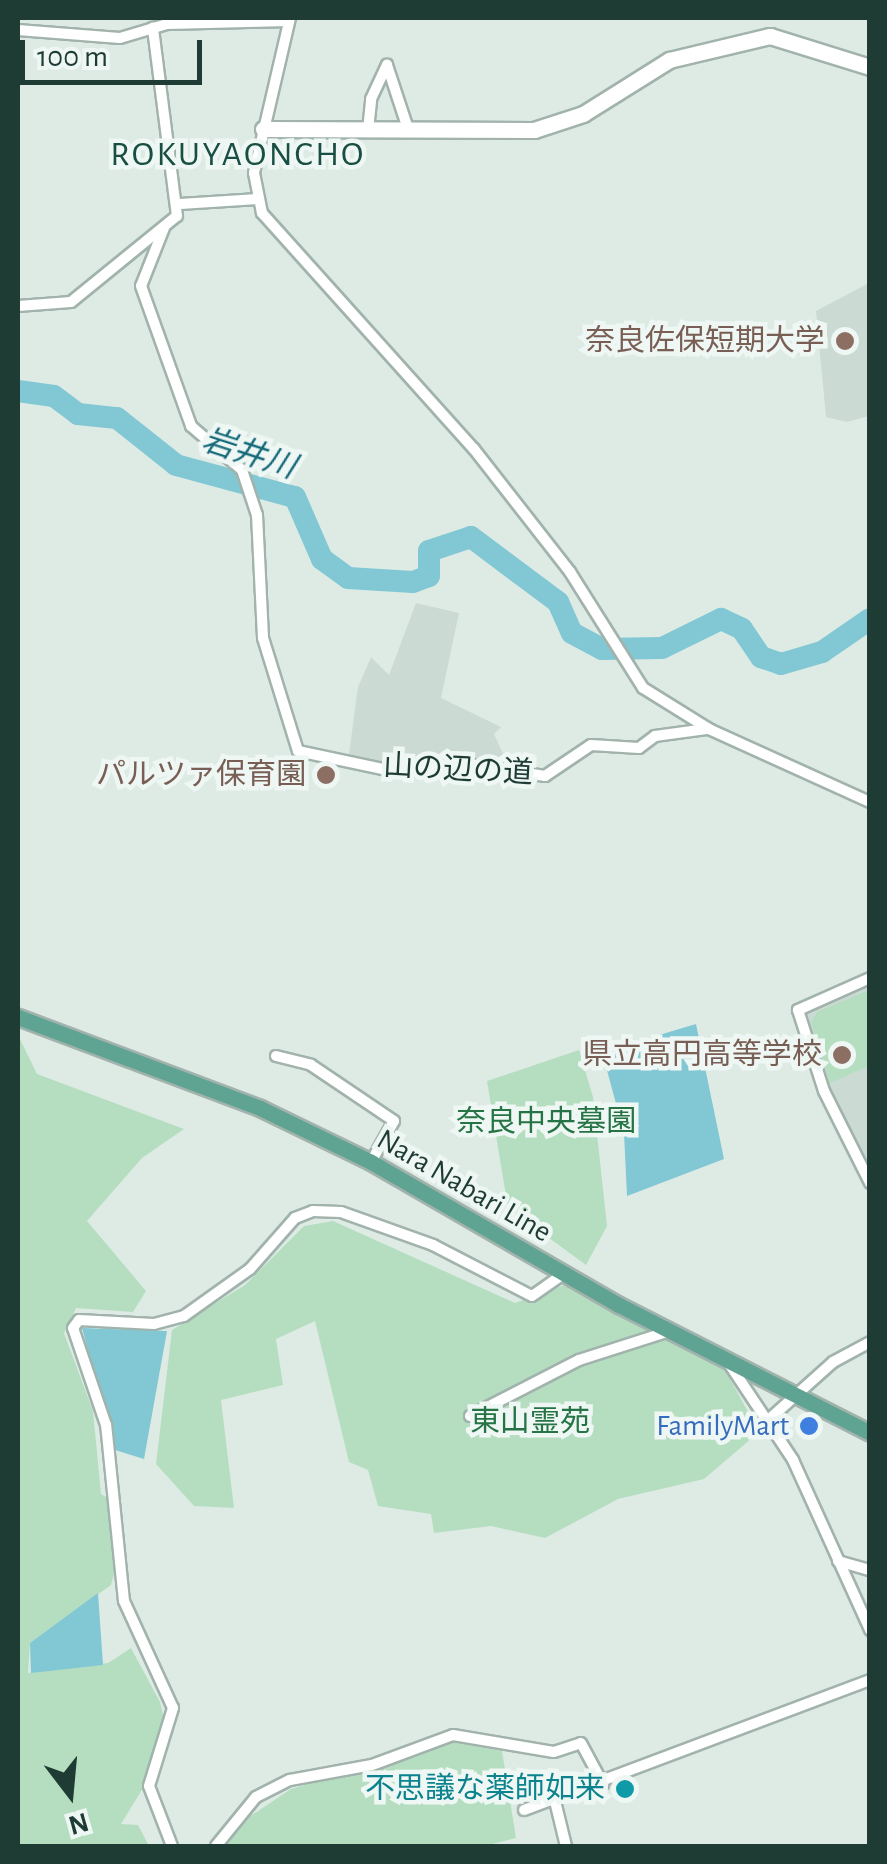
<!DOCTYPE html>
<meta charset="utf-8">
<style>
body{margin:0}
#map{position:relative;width:887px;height:1864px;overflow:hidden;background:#deebe5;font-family:"Alegreya Sans","Noto Sans JP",sans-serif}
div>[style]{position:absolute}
.built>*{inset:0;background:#ccdad4}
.green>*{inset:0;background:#b5dec0}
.water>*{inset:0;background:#81c7d4}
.river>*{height:22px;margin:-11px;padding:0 11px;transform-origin:11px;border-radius:11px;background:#81c7d4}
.roads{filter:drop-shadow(2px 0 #a1b3ac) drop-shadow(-2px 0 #a1b3ac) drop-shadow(0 2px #a1b3ac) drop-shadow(0 -2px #a1b3ac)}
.street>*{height:10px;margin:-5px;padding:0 5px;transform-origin:5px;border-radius:5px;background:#fff}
.secondary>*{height:15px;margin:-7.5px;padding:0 7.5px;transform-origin:7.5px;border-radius:7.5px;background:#fff}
.primary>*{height:15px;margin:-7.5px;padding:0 7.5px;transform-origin:7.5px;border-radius:7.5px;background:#5fa392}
.dots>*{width:28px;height:28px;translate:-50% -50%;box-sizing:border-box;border:5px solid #eef7f3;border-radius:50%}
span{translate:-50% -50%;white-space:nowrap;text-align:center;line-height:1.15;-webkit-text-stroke:9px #eef7f3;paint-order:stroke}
.education-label{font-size:30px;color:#785e54}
.right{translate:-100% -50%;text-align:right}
.street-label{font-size:30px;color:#1e3b34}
.park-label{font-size:30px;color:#267445}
.shop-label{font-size:30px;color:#366cbe}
.culture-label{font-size:30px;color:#0d838f}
.water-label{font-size:32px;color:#15697a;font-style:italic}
.quarter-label{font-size:35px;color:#194e42;letter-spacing:2.5px}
.frame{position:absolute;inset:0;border:20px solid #1e3b34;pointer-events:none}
.north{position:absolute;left:20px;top:1744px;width:100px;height:100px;-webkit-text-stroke:8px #eef7f3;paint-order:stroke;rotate:164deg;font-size:28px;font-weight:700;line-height:40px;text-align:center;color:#1e3b34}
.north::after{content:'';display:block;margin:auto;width:35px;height:45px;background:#1e3b34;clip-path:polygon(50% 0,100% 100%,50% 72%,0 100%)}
.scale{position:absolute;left:20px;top:40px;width:182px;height:45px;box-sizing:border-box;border:5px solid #1e3b34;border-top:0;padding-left:12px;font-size:30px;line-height:35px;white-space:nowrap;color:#1e3b34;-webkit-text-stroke:8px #eef7f3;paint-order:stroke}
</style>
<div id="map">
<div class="built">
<i style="clip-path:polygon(869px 283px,869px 416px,847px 422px,826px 417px,816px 311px)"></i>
<i style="clip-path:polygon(416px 603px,459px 613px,441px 698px,501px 727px,494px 734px,508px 764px,400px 769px,349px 754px,358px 687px,371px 657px,389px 675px)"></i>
<i style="clip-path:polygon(869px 984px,869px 1163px,828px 1089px,802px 1020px,805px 1011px)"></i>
</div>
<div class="green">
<i style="clip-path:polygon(869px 990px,869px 1066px,830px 1083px,811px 1023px,817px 1012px)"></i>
<i style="clip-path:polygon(18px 1035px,37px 1074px,184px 1129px,142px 1158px,87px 1221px,146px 1291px,133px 1312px,76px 1308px,64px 1333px,93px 1411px,101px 1494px,121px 1506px,124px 1536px,111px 1585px,30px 1643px,28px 1673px,108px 1663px,131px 1648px,160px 1702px,170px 1744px,121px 1824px,138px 1825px,149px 1846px,18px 1846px)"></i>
<i style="clip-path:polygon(579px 1050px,593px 1097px,607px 1226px,586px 1265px,508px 1208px,487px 1081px)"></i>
<i style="clip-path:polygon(333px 1221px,515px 1303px,570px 1283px,722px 1364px,759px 1432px,704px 1479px,618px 1499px,545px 1538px,491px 1526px,434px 1533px,431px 1514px,378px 1506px,368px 1470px,349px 1462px,315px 1321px,276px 1339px,283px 1385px,221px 1400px,234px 1508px,194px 1506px,156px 1464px,172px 1330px,245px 1285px,304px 1226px)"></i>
<i style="clip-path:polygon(452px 1742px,502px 1751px,516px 1838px,485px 1846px,223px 1846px,243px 1821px,291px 1789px)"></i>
</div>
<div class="water">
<i style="clip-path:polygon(696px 1024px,724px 1159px,627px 1196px,624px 1133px,602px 1052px)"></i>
<i style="clip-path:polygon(82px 1328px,167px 1331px,144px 1459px,115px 1450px)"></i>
<i style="clip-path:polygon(98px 1593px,103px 1665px,31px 1673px,30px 1643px)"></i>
</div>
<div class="river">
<i style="left:18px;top:391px;width:36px;rotate:8deg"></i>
<i style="left:54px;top:396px;width:30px;rotate:37deg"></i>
<i style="left:78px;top:414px;width:39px;rotate:6deg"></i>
<i style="left:117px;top:418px;width:75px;rotate:38.5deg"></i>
<i style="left:176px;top:465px;width:123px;rotate:15.1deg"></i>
<i style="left:295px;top:497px;width:68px;rotate:66.5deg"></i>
<i style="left:322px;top:559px;width:32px;rotate:36deg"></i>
<i style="left:348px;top:578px;width:65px;rotate:3.5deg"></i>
<i style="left:413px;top:582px;width:17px;rotate:-21deg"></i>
<i style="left:429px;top:576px;width:25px;rotate:-90deg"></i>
<i style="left:429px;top:551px;width:44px;rotate:-18.4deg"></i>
<i style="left:471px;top:537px;width:109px;rotate:36.8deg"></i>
<i style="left:558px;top:602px;width:34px;rotate:66deg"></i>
<i style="left:572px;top:633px;width:34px;rotate:28deg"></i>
<i style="left:602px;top:649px;width:60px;rotate:-1deg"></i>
<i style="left:662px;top:648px;width:66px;rotate:-26.2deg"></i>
<i style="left:721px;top:619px;width:23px;rotate:25deg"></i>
<i style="left:742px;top:629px;width:34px;rotate:56deg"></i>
<i style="left:761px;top:657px;width:21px;rotate:19deg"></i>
<i style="left:781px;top:664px;width:43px;rotate:-16.3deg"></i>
<i style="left:822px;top:652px;width:58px;rotate:-34.5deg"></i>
</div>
<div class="roads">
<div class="street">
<i style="left:290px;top:18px;width:159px;rotate:103.1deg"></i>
<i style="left:254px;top:173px;width:41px;rotate:78.7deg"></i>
<i style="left:262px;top:213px;width:317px;rotate:48.1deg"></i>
<i style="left:474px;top:449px;width:156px;rotate:52deg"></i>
<i style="left:570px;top:572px;width:137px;rotate:57.8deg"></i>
<i style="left:643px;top:688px;width:78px;rotate:31.8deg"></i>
<i style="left:709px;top:729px;width:177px;rotate:24.4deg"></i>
<i style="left:18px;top:30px;width:102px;rotate:4.5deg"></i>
<i style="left:120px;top:38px;width:49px;rotate:-16.6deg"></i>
<i style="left:167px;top:24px;width:122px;rotate:-1.4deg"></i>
<i style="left:368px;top:130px;width:31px;rotate:-84deg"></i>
<i style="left:371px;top:99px;width:38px;rotate:-65deg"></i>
<i style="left:387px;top:65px;width:67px;rotate:71.8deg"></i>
<i style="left:180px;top:204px;width:78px;rotate:-3.7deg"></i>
<i style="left:164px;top:228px;width:62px;rotate:111.6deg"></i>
<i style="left:141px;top:286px;width:149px;rotate:70.3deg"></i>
<i style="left:191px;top:426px;width:67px;rotate:40.8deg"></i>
<i style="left:242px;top:470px;width:47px;rotate:71.6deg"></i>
<i style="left:257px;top:515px;width:123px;rotate:87.2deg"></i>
<i style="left:263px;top:638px;width:118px;rotate:72.8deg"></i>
<i style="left:298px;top:751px;width:101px;rotate:12deg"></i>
<i style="left:397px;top:772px;width:76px;rotate:-5.3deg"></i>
<i style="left:473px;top:765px;width:73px;rotate:8.7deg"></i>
<i style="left:545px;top:776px;width:55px;rotate:-34deg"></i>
<i style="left:591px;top:745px;width:48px;rotate:3.6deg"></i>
<i style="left:639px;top:748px;width:20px;rotate:-37deg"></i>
<i style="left:655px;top:736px;width:52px;rotate:-7.7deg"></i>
<i style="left:18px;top:306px;width:53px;rotate:-4.3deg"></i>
<i style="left:71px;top:302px;width:136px;rotate:-39.1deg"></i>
<i style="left:177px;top:216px;width:190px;rotate:-97.3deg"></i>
<i style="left:870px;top:978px;width:79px;rotate:156deg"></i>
<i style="left:798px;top:1010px;width:85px;rotate:72.2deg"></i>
<i style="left:824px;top:1091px;width:103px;rotate:63.4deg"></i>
<i style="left:276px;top:1056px;width:36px;rotate:14deg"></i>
<i style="left:311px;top:1065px;width:100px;rotate:34deg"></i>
<i style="left:394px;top:1121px;width:47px;rotate:119.3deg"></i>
<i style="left:728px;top:1362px;width:118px;rotate:56.4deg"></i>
<i style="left:793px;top:1460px;width:187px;rotate:65.6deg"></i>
<i style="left:470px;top:1416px;width:123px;rotate:-27.2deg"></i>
<i style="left:579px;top:1360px;width:96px;rotate:-17.7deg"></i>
<i style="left:766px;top:1422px;width:90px;rotate:-41.8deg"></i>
<i style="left:833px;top:1362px;width:42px;rotate:-28.4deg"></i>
<i style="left:838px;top:1561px;width:33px;rotate:16deg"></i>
<i style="left:555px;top:1801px;width:46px;rotate:76.3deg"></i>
<i style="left:524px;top:1810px;width:370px;rotate:-20.6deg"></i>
<i style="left:172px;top:1846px;width:64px;rotate:-111deg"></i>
<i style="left:149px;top:1786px;width:82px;rotate:-72.9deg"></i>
<i style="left:173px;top:1708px;width:118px;rotate:-114.6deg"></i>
<i style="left:124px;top:1601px;width:177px;rotate:-95.8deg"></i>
<i style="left:106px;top:1425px;width:102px;rotate:-108.8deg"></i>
<i style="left:73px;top:1328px;width:10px;rotate:-53deg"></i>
<i style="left:79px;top:1320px;width:75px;rotate:3.1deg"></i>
<i style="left:154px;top:1324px;width:31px;rotate:-15deg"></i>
<i style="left:184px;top:1316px;width:81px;rotate:-35.5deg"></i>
<i style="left:250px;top:1269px;width:68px;rotate:-48.6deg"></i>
<i style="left:295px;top:1218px;width:19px;rotate:-21deg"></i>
<i style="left:313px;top:1211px;width:28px;rotate:2deg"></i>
<i style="left:341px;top:1212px;width:98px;rotate:19.7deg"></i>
<i style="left:433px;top:1245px;width:111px;rotate:27.3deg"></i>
<i style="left:532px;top:1296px;width:38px;rotate:-35deg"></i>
<i style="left:216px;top:1846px;width:63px;rotate:-50.8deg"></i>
<i style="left:256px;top:1797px;width:38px;rotate:-27deg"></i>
<i style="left:290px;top:1780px;width:83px;rotate:-10.4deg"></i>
<i style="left:372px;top:1765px;width:86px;rotate:-20.3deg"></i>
<i style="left:453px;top:1735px;width:102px;rotate:9.6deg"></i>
<i style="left:554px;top:1752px;width:28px;rotate:-18deg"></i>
<i style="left:581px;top:1743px;width:47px;rotate:61.8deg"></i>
</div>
<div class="secondary">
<i style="left:263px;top:129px;width:271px;rotate:0.2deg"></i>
<i style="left:534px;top:130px;width:52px;rotate:-18.1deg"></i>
<i style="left:583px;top:114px;width:102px;rotate:-32.1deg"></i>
<i style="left:669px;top:60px;width:104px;rotate:-13.4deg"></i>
<i style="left:770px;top:36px;width:105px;rotate:17.2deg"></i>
</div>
<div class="primary">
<i style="left:18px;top:1017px;width:259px;rotate:20.6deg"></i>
<i style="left:260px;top:1108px;width:123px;rotate:25.9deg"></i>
<i style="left:371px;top:1162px;width:286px;rotate:30deg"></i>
<i style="left:619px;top:1305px;width:282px;rotate:27deg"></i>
</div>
</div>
<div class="dots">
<i style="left:845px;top:341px;background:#8d6e63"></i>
<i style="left:326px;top:775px;background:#8d6e63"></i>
<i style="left:842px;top:1055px;background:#8d6e63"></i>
<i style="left:809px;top:1426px;background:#3f7fe0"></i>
<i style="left:625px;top:1789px;background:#0f9aa8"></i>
</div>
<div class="education-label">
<span class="right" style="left:825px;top:341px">奈良佐保短期大学</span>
<span class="right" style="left:306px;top:775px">パルツァ保育園</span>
<span class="right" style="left:822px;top:1055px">県立高円高等学校</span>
</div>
<div class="street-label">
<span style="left:458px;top:770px;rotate:3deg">山の辺の道</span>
<span style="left:464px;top:1186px;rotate:30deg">Nara Nabari Line</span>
</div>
<div class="park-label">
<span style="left:546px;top:1122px">奈良中央墓園</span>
<span style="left:530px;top:1422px">東山霊苑</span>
</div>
<div class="shop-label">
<span class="right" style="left:789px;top:1426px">FamilyMart</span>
</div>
<div class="culture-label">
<span class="right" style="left:605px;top:1789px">不思議な薬師如来</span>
</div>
<div class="water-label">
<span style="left:249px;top:454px;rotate:18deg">岩井川</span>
</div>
<div class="quarter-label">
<span style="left:238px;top:155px">ROKUYAONCHO</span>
</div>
<div class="frame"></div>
<div class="north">N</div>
<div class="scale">100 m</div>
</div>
